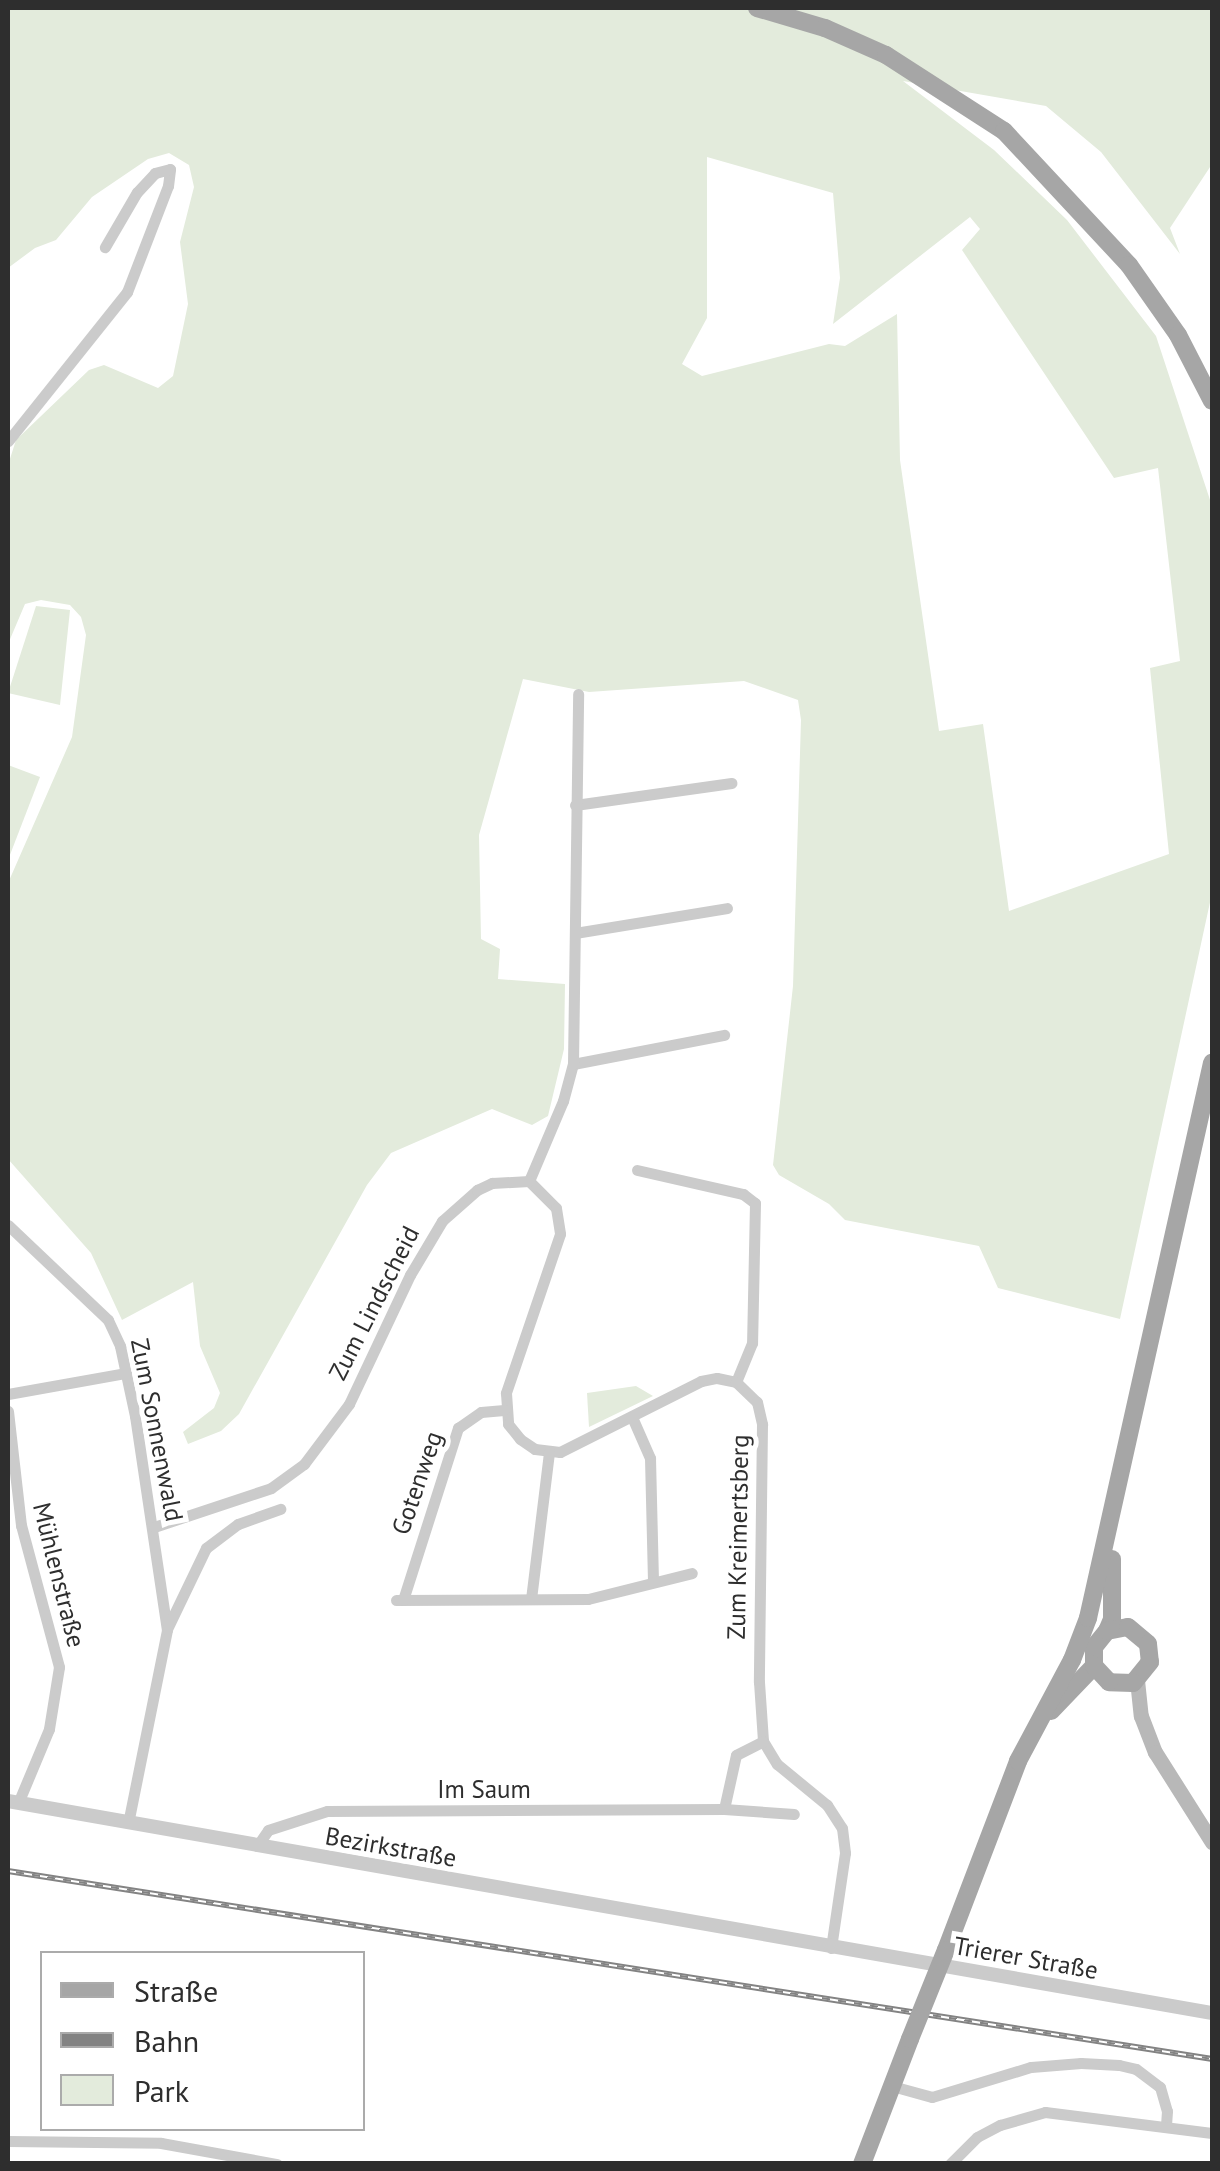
<!DOCTYPE html>
<meta charset="utf-8">
<style>
body{margin:0}
#map{position:relative;width:1220px;height:2171px;overflow:hidden;background:#fff;font-family:"PT Sans",sans-serif}
div>[style]{position:absolute}
.green>*{inset:0;background:#e3ebdc}
.minor>*{height:11px;margin:-5.5px;padding:0 5.5px;transform-origin:5.5px;border-radius:5.5px;background:#cbcbcb}
.tertiary>*{height:14px;margin:-7px;padding:0 7px;transform-origin:7px;border-radius:7px;background:#cbcbcb}
.secondary>*{height:15px;margin:-7.5px;padding:0 7.5px;transform-origin:7.5px;border-radius:7.5px;background:#b8b8b8}
.primary>*{height:18px;margin:-9px;padding:0 9px;transform-origin:9px;border-radius:9px;background:#a6a6a6}
.rail>*{height:6px;margin-top:-3px;transform-origin:0;background:repeating-linear-gradient(90deg,#fff 0 8px,#838383 0 16px);box-sizing:border-box;border-block:2px solid #838383}
.primary-bridge>*{height:18px;margin:-9px;padding:0 9px;transform-origin:9px;border-radius:9px;background:#a6a6a6}
span{translate:-50% -50%;white-space:nowrap;text-align:center;line-height:1.15;-webkit-text-stroke:10px #fff;paint-order:stroke}
.street-label{font-size:25px;color:#2e2e2e}
.frame{position:absolute;inset:0;border:10px solid #2e2e2e;pointer-events:none}
.legend{position:absolute;left:40px;top:1951px;width:325px;height:180px;box-sizing:border-box;background:#fff;border:2px solid #ababab;margin:0;padding:12px 18px;list-style:none;font-size:30px;color:#2e2e2e}
.legend li{display:flex;align-items:center;gap:20px;height:50px}
.legend b{width:50px;border:2px solid #ababab}
</style>
<div id="map">
<div class="green">
<i style="clip-path:polygon(evenodd,8px 8px,1212px 8px,1212px 164px,1170px 228px,1180px 254px,1101px 152px,1046px 106px,903px 81px,994px 150px,1067px 220px,1156px 336px,1212px 506px,1212px 893px,1120px 1319px,998px 1288px,979px 1246px,845px 1220px,829px 1204px,779px 1175px,773px 1165px,793px 986px,801px 720px,798px 700px,744px 681px,589px 692px,523px 679px,479px 835px,481px 939px,500px 949px,498px 979px,565px 984px,564px 1049px,548px 1116px,532px 1125px,492px 1109px,391px 1153px,367px 1185px,239px 1414px,221px 1431px,188px 1444px,183px 1432px,214px 1408px,220px 1393px,200px 1346px,193px 1282px,122px 1320px,91px 1253px,8px 1159px,8px 883px,72px 737px,86px 635px,81px 617px,70px 605px,41px 600px,25px 604px,8px 644px,8px 465px,16px 440px,89px 370px,104px 365px,158px 388px,173px 376px,188px 304px,180px 242px,194px 187px,189px 165px,169px 153px,148px 159px,92px 197px,56px 240px,35px 248px,8px 268px,8px 8px,707px 157px,833px 193px,840px 278px,833px 324px,970px 217px,980px 229px,962px 250px,1114px 478px,1158px 468px,1180px 661px,1150px 668px,1169px 854px,1009px 911px,983px 724px,939px 731px,900px 460px,897px 314px,845px 346px,829px 344px,702px 376px,682px 364px,707px 318px,707px 157px)"></i>
<i style="clip-path:polygon(36px 606px,70px 610px,60px 705px,8px 693px)"></i>
<i style="clip-path:polygon(8px 765px,40px 777px,8px 860px)"></i>
<i style="clip-path:polygon(636px 1386px,653px 1396px,589px 1427px,587px 1393px)"></i>
</div>
<div class="minor">
<i style="left:8px;top:441px;width:191px;rotate:-51.4deg"></i>
<i style="left:127px;top:292px;width:114px;rotate:-68.9deg"></i>
<i style="left:168px;top:186px;width:17px;rotate:-83deg"></i>
<i style="left:170px;top:169px;width:16px;rotate:165deg"></i>
<i style="left:155px;top:173px;width:26px;rotate:133deg"></i>
<i style="left:137px;top:192px;width:64px;rotate:120.2deg"></i>
<i style="left:575px;top:805px;width:158px;rotate:-8deg"></i>
<i style="left:575px;top:933px;width:154px;rotate:-9.3deg"></i>
<i style="left:573px;top:1064px;width:154px;rotate:-10.9deg"></i>
<i style="left:637px;top:1170px;width:109px;rotate:12.8deg"></i>
<i style="left:743px;top:1194px;width:15px;rotate:37deg"></i>
<i style="left:755px;top:1203px;width:140px;rotate:91.2deg"></i>
<i style="left:752px;top:1343px;width:42px;rotate:112.3deg"></i>
<i style="left:529px;top:1181px;width:38px;rotate:45deg"></i>
<i style="left:556px;top:1208px;width:26px;rotate:81deg"></i>
<i style="left:560px;top:1234px;width:168px;rotate:108.8deg"></i>
<i style="left:506px;top:1393px;width:31px;rotate:86deg"></i>
<i style="left:508px;top:1424px;width:19px;rotate:51deg"></i>
<i style="left:520px;top:1439px;width:18px;rotate:34deg"></i>
<i style="left:535px;top:1449px;width:25px;rotate:7deg"></i>
<i style="left:560px;top:1452px;width:158px;rotate:-26.7deg"></i>
<i style="left:701px;top:1381px;width:16px;rotate:-11deg"></i>
<i style="left:717px;top:1378px;width:19px;rotate:12deg"></i>
<i style="left:736px;top:1382px;width:29px;rotate:44deg"></i>
<i style="left:757px;top:1402px;width:23px;rotate:77deg"></i>
<i style="left:762px;top:1424px;width:258px;rotate:90.7deg"></i>
<i style="left:759px;top:1682px;width:59px;rotate:86.1deg"></i>
<i style="left:763px;top:1741px;width:27px;rotate:59deg"></i>
<i style="left:777px;top:1764px;width:65px;rotate:39.4deg"></i>
<i style="left:827px;top:1805px;width:27px;rotate:57deg"></i>
<i style="left:842px;top:1828px;width:25px;rotate:83deg"></i>
<i style="left:845px;top:1853px;width:96px;rotate:98.4deg"></i>
<i style="left:529px;top:1181px;width:87px;rotate:-67deg"></i>
<i style="left:563px;top:1101px;width:38px;rotate:-75deg"></i>
<i style="left:573px;top:1064px;width:370px;rotate:-89.2deg"></i>
<i style="left:8px;top:1225px;width:138px;rotate:43.5deg"></i>
<i style="left:108px;top:1320px;width:29px;rotate:65deg"></i>
<i style="left:120px;top:1346px;width:72px;rotate:77.9deg"></i>
<i style="left:135px;top:1416px;width:216px;rotate:81.5deg"></i>
<i style="left:167px;top:1630px;width:197px;rotate:101.4deg"></i>
<i style="left:8px;top:1394px;width:120px;rotate:-10.1deg"></i>
<i style="left:8px;top:1411px;width:115px;rotate:83.5deg"></i>
<i style="left:21px;top:1525px;width:147px;rotate:75deg"></i>
<i style="left:59px;top:1667px;width:63px;rotate:99.2deg"></i>
<i style="left:49px;top:1729px;width:80px;rotate:112.7deg"></i>
<i style="left:632px;top:1417px;width:45px;rotate:66.3deg"></i>
<i style="left:650px;top:1458px;width:124px;rotate:88.6deg"></i>
<i style="left:154px;top:1527px;width:123px;rotate:-18.4deg"></i>
<i style="left:271px;top:1488px;width:41px;rotate:-36deg"></i>
<i style="left:304px;top:1464px;width:75px;rotate:-53.1deg"></i>
<i style="left:349px;top:1404px;width:143px;rotate:-64.7deg"></i>
<i style="left:410px;top:1275px;width:63px;rotate:-59.3deg"></i>
<i style="left:442px;top:1221px;width:47px;rotate:-41.5deg"></i>
<i style="left:477px;top:1190px;width:17px;rotate:-25deg"></i>
<i style="left:492px;top:1183px;width:37px;rotate:-3deg"></i>
<i style="left:531px;top:1599px;width:148px;rotate:-83deg"></i>
<i style="left:396px;top:1600px;width:192px;rotate:-0.3deg"></i>
<i style="left:588px;top:1599px;width:107px;rotate:-14deg"></i>
<i style="left:403px;top:1600px;width:181px;rotate:-72.3deg"></i>
<i style="left:458px;top:1428px;width:28px;rotate:-35deg"></i>
<i style="left:481px;top:1412px;width:23px;rotate:-5deg"></i>
<i style="left:167px;top:1629px;width:90px;rotate:-64.3deg"></i>
<i style="left:206px;top:1548px;width:40px;rotate:-37deg"></i>
<i style="left:238px;top:1524px;width:45px;rotate:-19.7deg"></i>
<i style="left:724px;top:1809px;width:55px;rotate:-77.5deg"></i>
<i style="left:736px;top:1755px;width:30px;rotate:-27deg"></i>
<i style="left:257px;top:1846px;width:19px;rotate:-55deg"></i>
<i style="left:268px;top:1830px;width:62px;rotate:-17.9deg"></i>
<i style="left:327px;top:1811px;width:397px;rotate:-0.3deg"></i>
<i style="left:724px;top:1809px;width:70px;rotate:4.1deg"></i>
<i style="left:892px;top:2086px;width:41px;rotate:15.4deg"></i>
<i style="left:932px;top:2097px;width:103px;rotate:-16.9deg"></i>
<i style="left:1031px;top:2067px;width:50px;rotate:-4.6deg"></i>
<i style="left:1081px;top:2063px;width:38px;rotate:3deg"></i>
<i style="left:1119px;top:2065px;width:17px;rotate:13deg"></i>
<i style="left:1136px;top:2069px;width:30px;rotate:37deg"></i>
<i style="left:1160px;top:2087px;width:25px;rotate:74deg"></i>
<i style="left:1167px;top:2111px;width:15px;rotate:94deg"></i>
<i style="left:8px;top:2141px;width:153px;rotate:0.7deg"></i>
<i style="left:161px;top:2143px;width:118px;rotate:10.3deg"></i>
<i style="left:950px;top:2164px;width:38px;rotate:-45deg"></i>
<i style="left:977px;top:2137px;width:26px;rotate:-28deg"></i>
<i style="left:1000px;top:2125px;width:47px;rotate:-16.1deg"></i>
<i style="left:1045px;top:2112px;width:168px;rotate:7.2deg"></i>
</div>
<div class="tertiary">
<i style="left:8px;top:1801px;width:1223px;rotate:9.99deg"></i>
</div>
<div class="secondary">
<i style="left:1137px;top:1680px;width:36px;rotate:84deg"></i>
<i style="left:1141px;top:1716px;width:39px;rotate:69deg"></i>
<i style="left:1155px;top:1752px;width:107px;rotate:57.7deg"></i>
</div>
<div class="primary">
<i style="left:757px;top:8px;width:71px;rotate:16.4deg"></i>
<i style="left:825px;top:28px;width:67px;rotate:23.9deg"></i>
<i style="left:886px;top:55px;width:140px;rotate:32.8deg"></i>
<i style="left:1004px;top:131px;width:183px;rotate:47deg"></i>
<i style="left:1129px;top:265px;width:85px;rotate:55deg"></i>
<i style="left:1178px;top:335px;width:74px;rotate:62.7deg"></i>
<i style="left:1107px;top:1631px;width:13px;rotate:-67deg"></i>
<i style="left:1112px;top:1619px;width:60px;rotate:-90deg"></i>
<i style="left:1051px;top:1711px;width:62px;rotate:-46.3deg"></i>
<i style="left:1094px;top:1666px;width:19px;rotate:-90deg"></i>
<i style="left:1094px;top:1647px;width:21px;rotate:-51deg"></i>
<i style="left:1107px;top:1631px;width:21px;rotate:-11deg"></i>
<i style="left:1128px;top:1627px;width:26px;rotate:40deg"></i>
<i style="left:1148px;top:1644px;width:18px;rotate:84deg"></i>
<i style="left:1150px;top:1662px;width:27px;rotate:129deg"></i>
<i style="left:1133px;top:1683px;width:24px;rotate:-178deg"></i>
<i style="left:1109px;top:1682px;width:22px;rotate:-133deg"></i>
<i style="left:946px;top:1950px;width:202px;rotate:-69.1deg"></i>
<i style="left:1018px;top:1761px;width:115px;rotate:-61.9deg"></i>
<i style="left:1072px;top:1660px;width:45px;rotate:-69.1deg"></i>
<i style="left:1088px;top:1618px;width:569px;rotate:-77.41deg"></i>
<i style="left:862px;top:2164px;width:134px;rotate:-69deg"></i>
</div>
<div class="rail">
<i style="left:8px;top:1871px;width:1219px;rotate:8.87deg"></i>
</div>
<div class="primary-bridge">
<i style="left:910px;top:2039px;width:96px;rotate:-68deg"></i>
</div>
<div class="street-label">
<span style="left:374px;top:1303px;rotate:-63deg">Zum Lindscheid</span>
<span style="left:157px;top:1430px;rotate:79deg">Zum Sonnenwald</span>
<span style="left:417px;top:1483px;rotate:-71deg">Gotenweg</span>
<span style="left:738px;top:1537px;rotate:-89deg">Zum Kreimertsberg</span>
<span style="left:59px;top:1575px;rotate:76deg">Mühlenstraße</span>
<span style="left:484px;top:1789px">Im Saum</span>
<span style="left:391px;top:1847px;rotate:10deg">Bezirkstraße</span>
<span style="left:1026px;top:1958px;rotate:10deg">Trierer Straße</span>
</div>
<div class="frame"></div>
<ul class="legend">
<li><b style="height:12px;background:#a6a6a6"></b>Straße</li>
<li><b style="height:12px;background:#838383"></b>Bahn</li>
<li><b style="height:28px;background:#e3ebdc"></b>Park</li>
</ul>
</div>
